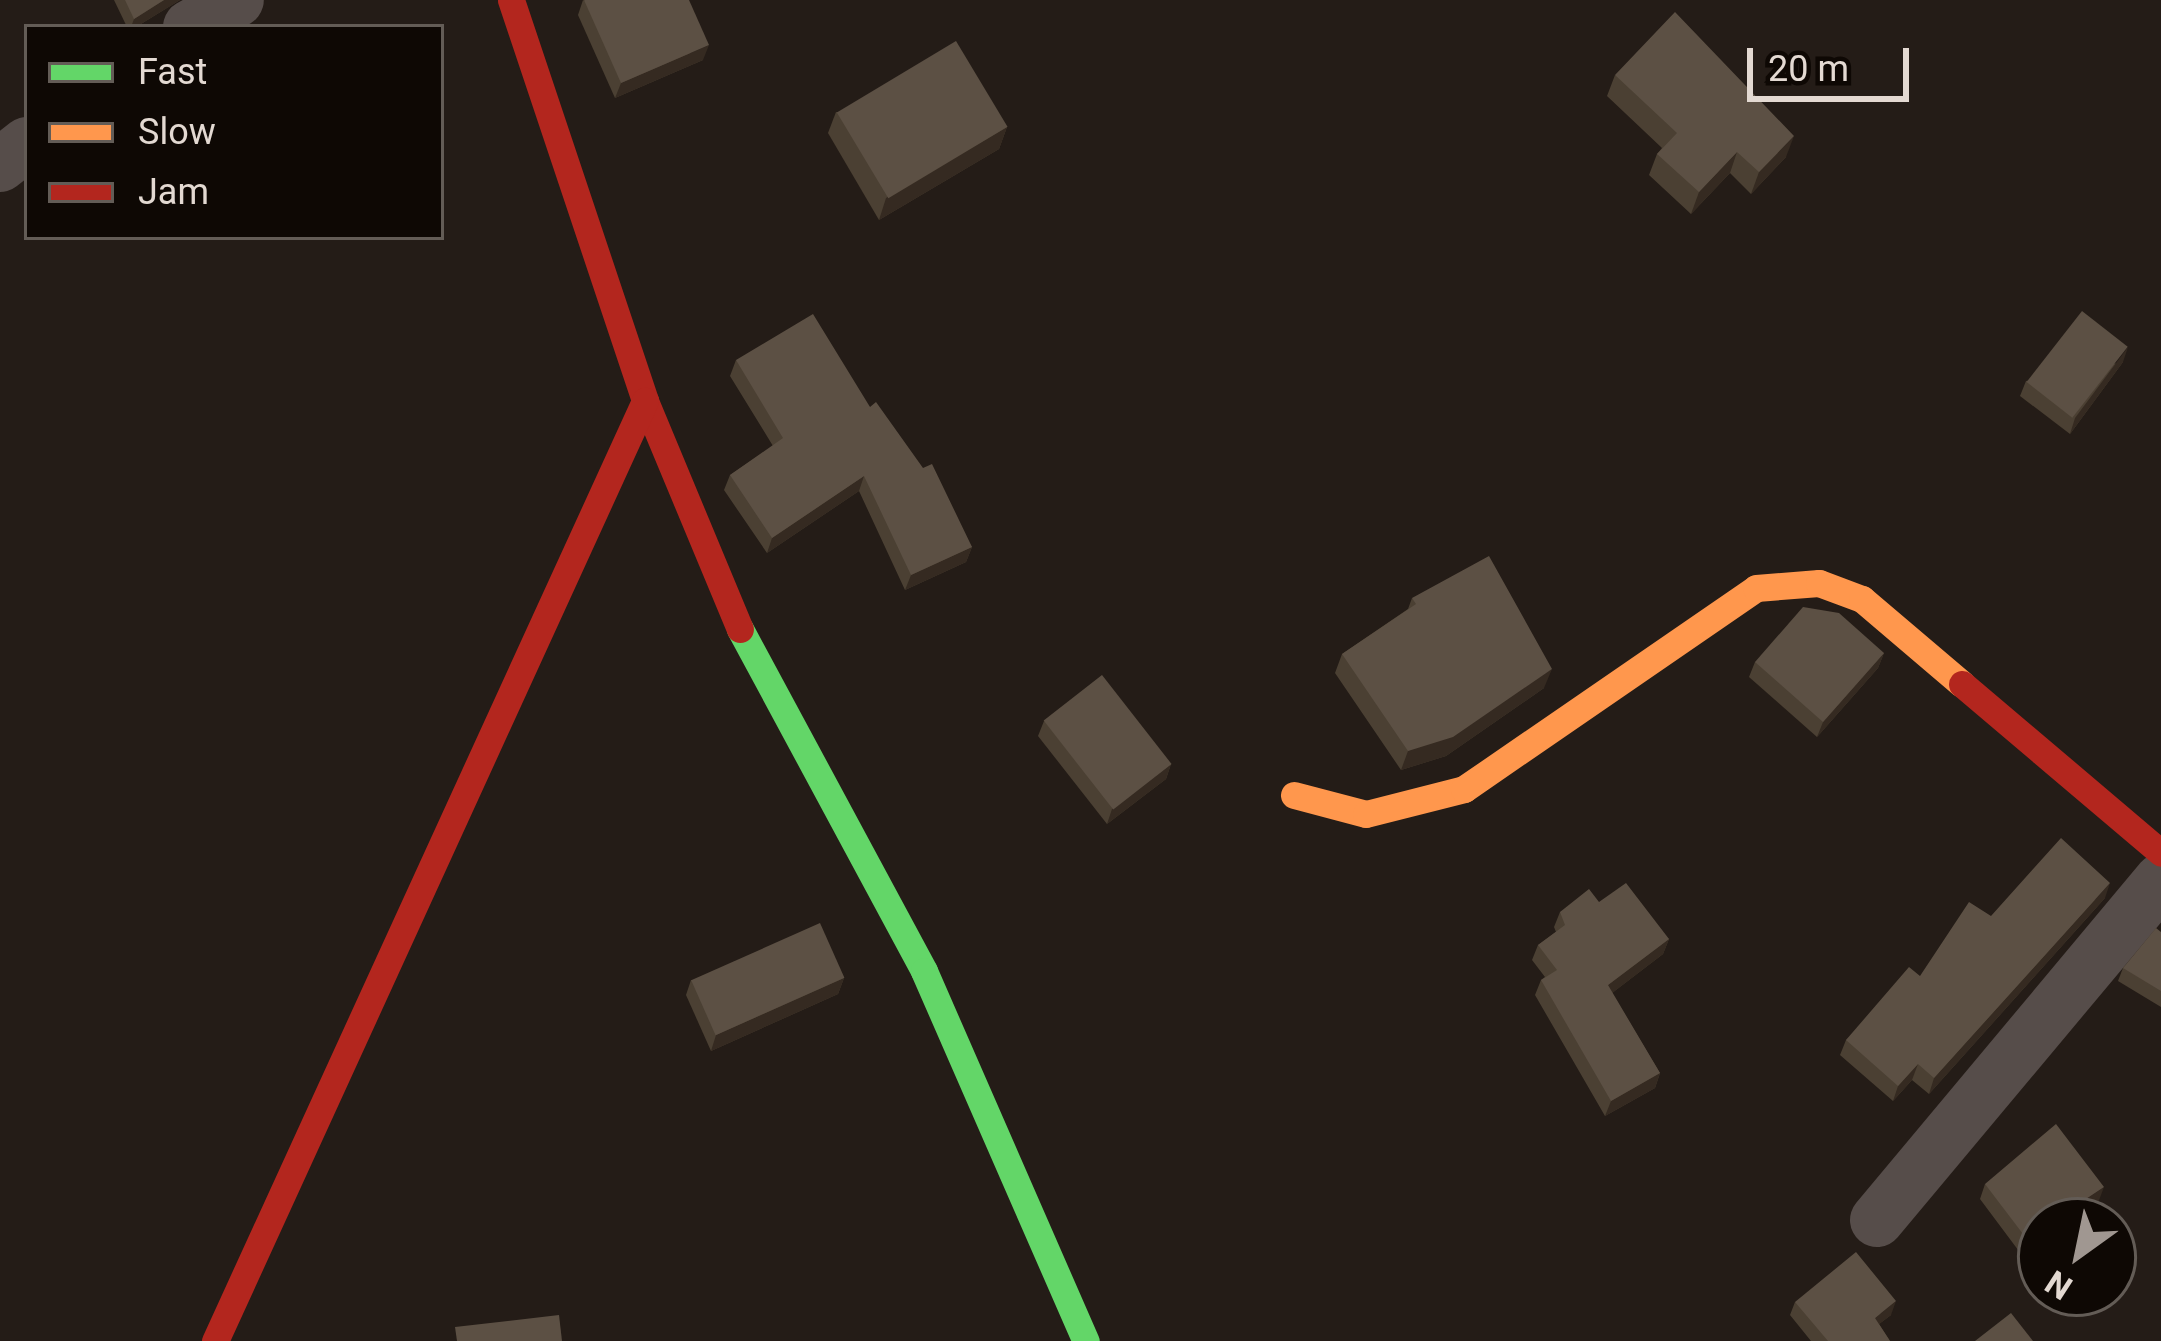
<!DOCTYPE html>
<style>
body{margin:0}
#map{position:relative;width:2161px;height:1341px;overflow:hidden;background:#241c17;font-family:Roboto,sans-serif}
div>[style]{position:absolute}
.street>*{height:54px;margin:-27px;padding:0 27px;transform-origin:27px;border-radius:27px;background:#564d4a}
.fast>*{height:27px;margin:-13.5px;padding:0 13.5px;transform-origin:13.5px;border-radius:13.5px;background:#63d668}
.slow>*{height:27px;margin:-13.5px;padding:0 13.5px;transform-origin:13.5px;border-radius:13.5px;background:#ff974d}
.jam>*{height:27px;margin:-13.5px;padding:0 13.5px;transform-origin:13.5px;border-radius:13.5px;background:#b3261e}
.wall>*{inset:0;background:#4b4033}
.shaded-wall>*{inset:0;background:#352a21}
.building>*{inset:0;background:#5c5044;transform-origin:0 0}
span{translate:-50% -50%;white-space:nowrap;text-align:center;line-height:1.15;-webkit-text-stroke:9px #0e0804;paint-order:stroke}
.legend{position:absolute;left:24px;top:24px;width:420px;height:216px;box-sizing:border-box;background:#0e0804;border:3px solid #635c56;margin:0;padding:15px 21px;list-style:none;font-size:36px;color:#e3d9d2}
.legend li{display:flex;align-items:center;gap:24px;height:60px}
.legend b{width:60px;border:3px solid #635c56}
.north{position:absolute;left:2017px;top:1197px;width:120px;height:120px;box-sizing:border-box;background:#0e0804;border:3px solid #635c56;border-radius:50%;rotate:213deg;font-size:33px;font-weight:700;line-height:48px;text-align:center;color:#e3d9d2}
.north::after{content:'';display:block;margin:auto;width:42px;height:54px;background:#a09791;clip-path:polygon(50% 0,100% 100%,50% 72%,0 100%)}
.scale{position:absolute;left:1747px;top:48px;width:162px;height:54px;box-sizing:border-box;border:6px solid #e3d9d2;border-top:0;padding-left:15px;font-size:36px;line-height:42px;white-space:nowrap;color:#e3d9d2;-webkit-text-stroke:9px #0e0804;paint-order:stroke}
</style>
<div id="map">
<div class="street">
<i style="left:190px;top:27px;width:54px;rotate:-29.9deg"></i>
<i style="left:0;top:165px;width:34px;rotate:-38deg"></i>
<i style="left:1877px;top:1220px;width:443px;rotate:-50.1deg"></i>
</div>
<div class="fast">
<i style="left:740px;top:629px;width:388px;rotate:61.7deg"></i>
<i style="left:924px;top:971px;width:404px;rotate:66.4deg"></i>
</div>
<div class="slow">
<i style="left:1294px;top:795px;width:74px;rotate:14.8deg"></i>
<i style="left:1366px;top:814px;width:101px;rotate:-14.3deg"></i>
<i style="left:1464px;top:789px;width:354px;rotate:-34.5deg"></i>
<i style="left:1756px;top:588px;width:63px;rotate:-4.5deg"></i>
<i style="left:1819px;top:583px;width:46px;rotate:20.4deg"></i>
<i style="left:1862px;top:599px;width:131px;rotate:40.4deg"></i>
</div>
<div class="jam">
<i style="left:511px;top:0;width:423px;rotate:71.5deg"></i>
<i style="left:645px;top:401px;width:247px;rotate:67.4deg"></i>
<i style="left:1962px;top:684px;width:261px;rotate:40.3deg"></i>
<i style="left:215px;top:1341px;width:1034px;rotate:-65.42deg"></i>
</div>
<div class="wall">
<i style="clip-path:polygon(114px 0,180px 0,136px 27px,127px 27px)"></i>
<i style="clip-path:polygon(583px 0,703px 60px,615px 98px,578px 15px)"></i>
<i style="clip-path:polygon(1615px 75px,1786px 157px,1751px 194px,1730px 173px,1691px 214px,1649px 175px,1657px 154px,1662px 148px,1607px 96px)"></i>
<i style="clip-path:polygon(836px 112px,1007px 127px,999px 149px,879px 220px,828px 133px)"></i>
<i style="clip-path:polygon(736px 360px,870px 407px,972px 547px,966px 562px,905px 590px,859px 491px,767px 553px,724px 490px,730px 475px,773px 446px,730px 376px)"></i>
<i style="clip-path:polygon(2123px 362px,2070px 434px,2020px 396px,2026px 381px)"></i>
<i style="clip-path:polygon(1412px 598px,1544px 688px,1446px 756px,1401px 770px,1335px 673px,1342px 654px,1408px 609px)"></i>
<i style="clip-path:polygon(1884px 653px,1878px 668px,1817px 737px,1749px 677px,1755px 662px)"></i>
<i style="clip-path:polygon(1044px 721px,1171px 764px,1166px 779px,1107px 824px,1038px 736px)"></i>
<i style="clip-path:polygon(2105px 898px,1929px 1094px,1912px 1080px,1893px 1101px,1840px 1055px,1846px 1040px,1991px 916px)"></i>
<i style="clip-path:polygon(1599px 902px,1669px 939px,1663px 954px,1612px 993px,1660px 1073px,1655px 1088px,1605px 1116px,1535px 995px,1541px 980px,1545px 977px,1532px 960px,1538px 945px,1556px 932px,1554px 927px,1560px 912px)"></i>
<i style="clip-path:polygon(2161px 932px,2161px 1007px,2118px 981px,2123px 968px)"></i>
<i style="clip-path:polygon(844px 978px,838px 994px,711px 1051px,686px 995px,691px 980px)"></i>
<i style="clip-path:polygon(1985px 1184px,2098px 1203px,2041px 1221px,2041px 1264px,2033px 1270px,1980px 1199px)"></i>
<i style="clip-path:polygon(1795px 1302px,1891px 1315px,1879px 1324px,1890px 1341px,1811px 1341px,1790px 1315px)"></i>
</div>
<div class="shaded-wall">
<i style="clip-path:polygon(164px 0,180px 0,136px 27px,131px 27px,134px 19px)"></i>
<i style="clip-path:polygon(709px 45px,703px 60px,615px 98px,621px 83px)"></i>
<i style="clip-path:polygon(1007px 127px,999px 149px,879px 220px,886px 198px)"></i>
<i style="clip-path:polygon(1794px 136px,1786px 157px,1751px 194px,1759px 172px)"></i>
<i style="clip-path:polygon(1737px 152px,1730px 173px,1691px 214px,1699px 192px)"></i>
<i style="clip-path:polygon(2128px 347px,2123px 362px,2070px 434px,2075px 418px)"></i>
<i style="clip-path:polygon(864px 476px,859px 491px,767px 553px,772px 538px)"></i>
<i style="clip-path:polygon(972px 547px,966px 562px,905px 590px,911px 575px)"></i>
<i style="clip-path:polygon(1884px 653px,1878px 668px,1817px 737px,1823px 722px)"></i>
<i style="clip-path:polygon(1552px 669px,1544px 688px,1446px 756px,1401px 770px,1408px 751px)"></i>
<i style="clip-path:polygon(1171px 764px,1166px 779px,1107px 824px,1112px 809px)"></i>
<i style="clip-path:polygon(2110px 883px,2105px 898px,1929px 1094px,1934px 1078px)"></i>
<i style="clip-path:polygon(1669px 939px,1663px 954px,1603px 1000px,1608px 985px)"></i>
<i style="clip-path:polygon(844px 978px,838px 994px,711px 1051px,716px 1035px)"></i>
<i style="clip-path:polygon(1918px 1064px,1912px 1080px,1893px 1101px,1898px 1086px)"></i>
<i style="clip-path:polygon(1660px 1073px,1655px 1088px,1605px 1116px,1611px 1101px)"></i>
<i style="clip-path:polygon(2104px 1187px,2098px 1203px,2081px 1215px,2086px 1199px)"></i>
<i style="clip-path:polygon(2041px 1253px,2041px 1264px,2033px 1270px,2039px 1255px)"></i>
<i style="clip-path:polygon(1896px 1301px,1891px 1315px,1870px 1331px,1875px 1318px)"></i>
</div>
<div class="building">
<i style="clip-path:polygon(125px 0,164px 0,134px 19px)"></i>
<i style="clip-path:polygon(584px 0,689px 0,709px 45px,621px 83px)"></i>
<i style="clip-path:polygon(1675px 12px,1794px 136px,1759px 172px,1737px 152px,1699px 192px,1657px 154px,1677px 133px,1615px 75px)"></i>
<i style="left:956px;top:41px;width:100px;height:139px;rotate:59deg"></i>
<i style="left:2082px;top:311px;width:58px;height:90px;rotate:38deg"></i>
<i style="clip-path:polygon(813px 314px,870px 407px,876px 402px,923px 468px,932px 464px,972px 547px,911px 575px,864px 476px,772px 538px,730px 475px,783px 438px,736px 360px)"></i>
<i style="clip-path:polygon(1489px 556px,1552px 669px,1453px 737px,1408px 751px,1342px 654px,1416px 604px,1412px 598px)"></i>
<i style="clip-path:polygon(1803px 607px,1839px 613px,1884px 653px,1823px 722px,1755px 662px)"></i>
<i style="left:1102px;top:675px;width:113px;height:74px;rotate:52deg"></i>
<i style="clip-path:polygon(2061px 838px,2110px 883px,1934px 1078px,1918px 1064px,1898px 1086px,1846px 1040px,1909px 967px,1920px 976px,1969px 902px,1991px 916px)"></i>
<i style="clip-path:polygon(1626px 883px,1669px 939px,1608px 985px,1660px 1073px,1611px 1101px,1541px 980px,1557px 970px,1538px 945px,1565px 925px,1560px 912px,1589px 889px,1599px 902px)"></i>
<i style="left:820px;top:923px;width:60px;height:141px;rotate:66deg"></i>
<i style="clip-path:polygon(2156px 928px,2161px 932px,2161px 991px,2123px 968px)"></i>
<i style="clip-path:polygon(2056px 1124px,2104px 1187px,2086px 1199px,2096px 1212px,2083px 1221px,2041px 1221px,2041px 1253px,2039px 1255px,1985px 1184px)"></i>
<i style="clip-path:polygon(1856px 1252px,1896px 1301px,1875px 1318px,1890px 1341px,1828px 1341px,1795px 1302px)"></i>
<i style="clip-path:polygon(2011px 1313px,2033px 1341px,1975px 1341px)"></i>
<i style="clip-path:polygon(559px 1315px,562px 1341px,457px 1341px,455px 1327px)"></i>
</div>
<ul class="legend">
<li><b style="height:15px;background:#63d668"></b>Fast</li>
<li><b style="height:15px;background:#ff974d"></b>Slow</li>
<li><b style="height:15px;background:#b3261e"></b>Jam</li>
</ul>
<div class="north">N</div>
<div class="scale">20 m</div>
</div>
